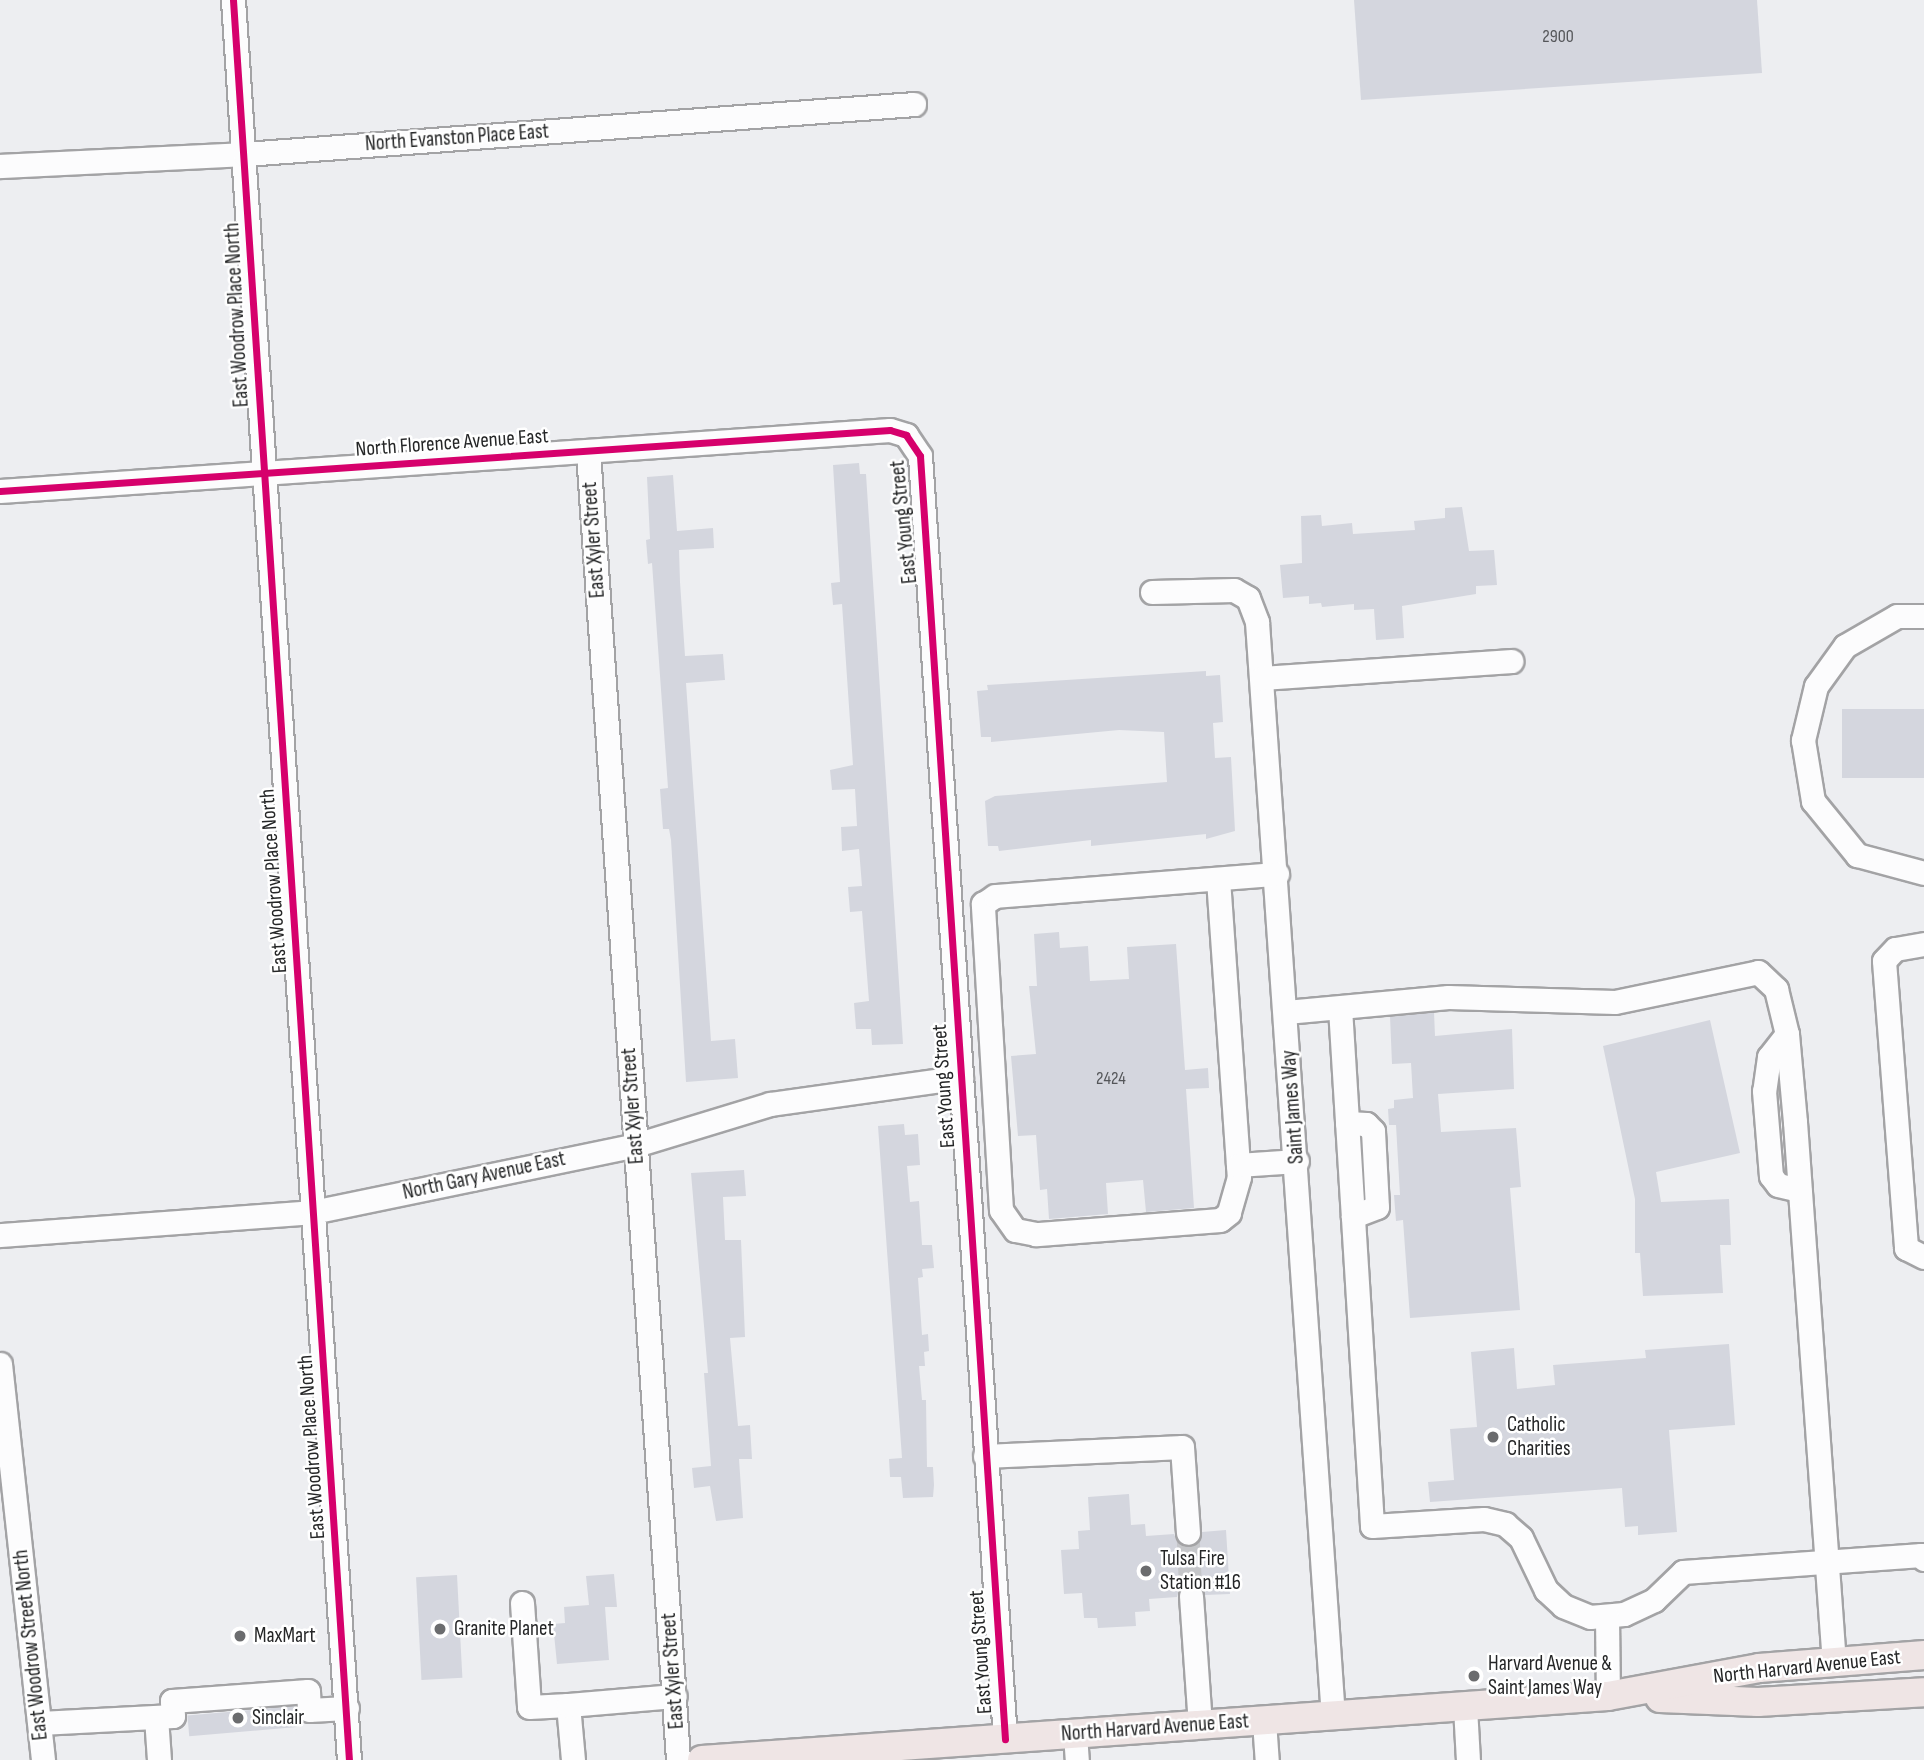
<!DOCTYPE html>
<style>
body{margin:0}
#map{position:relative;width:1924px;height:1760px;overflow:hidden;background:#edeef1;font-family:"Sofia Sans Condensed",sans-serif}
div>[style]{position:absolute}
.building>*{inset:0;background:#d4d6de;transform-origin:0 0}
.minor-tunnel>*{height:23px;margin-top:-11.5px;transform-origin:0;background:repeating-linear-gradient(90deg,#c5c6c9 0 23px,transparent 0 34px)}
.roads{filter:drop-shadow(2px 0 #a3a3a5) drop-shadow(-2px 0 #a3a3a5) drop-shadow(0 2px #a3a3a5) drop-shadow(0 -2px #a3a3a5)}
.minor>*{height:23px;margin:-11.5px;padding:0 11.5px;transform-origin:11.5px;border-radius:11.5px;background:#fcfcfd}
.major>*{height:28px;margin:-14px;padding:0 14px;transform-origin:14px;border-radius:14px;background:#efe5e5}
.cycleway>*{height:7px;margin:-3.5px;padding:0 3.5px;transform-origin:3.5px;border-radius:3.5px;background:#d6006c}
.dots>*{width:19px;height:19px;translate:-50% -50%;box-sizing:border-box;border:4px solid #fff;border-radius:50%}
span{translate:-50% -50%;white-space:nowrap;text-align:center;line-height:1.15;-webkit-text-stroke:5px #fff;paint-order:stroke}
.number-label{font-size:18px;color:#545659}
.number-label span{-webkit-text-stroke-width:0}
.street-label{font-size:21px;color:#252627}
.poi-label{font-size:21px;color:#252627}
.left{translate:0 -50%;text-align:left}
</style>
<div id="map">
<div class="building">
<i style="clip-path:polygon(1354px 0,1757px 0,1762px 73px,1361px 100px)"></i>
<i style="clip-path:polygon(859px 463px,860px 474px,866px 474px,903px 1044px,872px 1045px,871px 1029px,856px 1029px,854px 1003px,869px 1001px,862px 911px,850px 912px,848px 887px,862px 886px,859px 849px,842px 851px,841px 827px,857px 826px,855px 789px,832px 790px,830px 770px,853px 765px,842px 604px,833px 605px,831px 583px,840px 582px,833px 465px)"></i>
<i style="clip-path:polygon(673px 475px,677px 531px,713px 528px,714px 548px,679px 550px,680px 582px,685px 656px,723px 654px,725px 680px,686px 683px,711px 1041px,735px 1039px,738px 1078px,686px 1082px,671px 840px,669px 829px,663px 829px,660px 789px,668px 788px,652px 563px,648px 564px,646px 540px,650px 539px,647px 477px)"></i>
<i style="clip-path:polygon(1462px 507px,1469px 551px,1494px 550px,1497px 585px,1476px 586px,1476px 594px,1402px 606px,1404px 638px,1376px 640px,1374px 609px,1354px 610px,1354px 604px,1322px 607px,1321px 603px,1309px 604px,1309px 596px,1283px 598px,1280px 565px,1302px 563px,1301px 516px,1321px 515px,1322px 526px,1352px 523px,1353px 534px,1415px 530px,1414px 521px,1445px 518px,1445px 508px)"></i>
<i style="clip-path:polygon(1206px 671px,1206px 676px,1220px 675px,1223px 722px,1213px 723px,1215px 758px,1231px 757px,1235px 831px,1206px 839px,1206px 834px,1091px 846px,1091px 840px,999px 851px,998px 846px,988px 846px,985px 801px,995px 796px,1167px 782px,1164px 732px,1119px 730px,991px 742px,991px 737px,981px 737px,977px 691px,988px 690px,987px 685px)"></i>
<i style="left:1924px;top:709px;width:69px;height:82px;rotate:90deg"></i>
<i style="clip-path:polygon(1059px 932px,1060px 948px,1088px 946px,1090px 981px,1129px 979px,1127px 947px,1176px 944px,1185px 1070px,1208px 1068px,1209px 1088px,1186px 1089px,1194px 1208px,1146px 1212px,1143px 1180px,1106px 1183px,1108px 1214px,1049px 1219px,1047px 1189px,1040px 1190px,1036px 1135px,1018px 1136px,1011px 1056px,1036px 1054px,1029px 986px,1037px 986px,1034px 934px)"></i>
<i style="clip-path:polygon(1434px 1012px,1435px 1036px,1512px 1029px,1514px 1089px,1438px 1094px,1441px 1132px,1516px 1128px,1521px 1187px,1510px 1188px,1520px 1310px,1410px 1318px,1403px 1220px,1396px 1221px,1394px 1195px,1400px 1195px,1396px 1125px,1389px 1125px,1388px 1109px,1394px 1108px,1394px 1100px,1413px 1098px,1411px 1063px,1392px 1064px,1390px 1016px)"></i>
<i style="clip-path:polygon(1710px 1020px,1740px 1153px,1656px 1172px,1661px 1202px,1729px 1199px,1731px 1245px,1720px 1245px,1723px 1293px,1643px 1296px,1640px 1253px,1635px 1253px,1635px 1199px,1603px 1046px)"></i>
<i style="clip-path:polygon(904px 1124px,905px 1135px,918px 1134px,920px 1165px,907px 1166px,910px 1202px,919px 1201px,922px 1245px,932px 1245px,934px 1268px,922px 1269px,923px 1277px,918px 1278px,922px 1335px,928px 1334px,929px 1351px,924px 1352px,925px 1366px,919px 1366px,922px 1400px,926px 1400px,927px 1467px,933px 1467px,934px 1485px,933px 1497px,903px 1498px,901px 1477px,890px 1477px,889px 1459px,902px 1458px,878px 1126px)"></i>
<i style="clip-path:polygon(744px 1170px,746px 1196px,723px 1197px,725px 1240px,741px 1240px,745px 1337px,730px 1338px,738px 1426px,750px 1425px,752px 1459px,739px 1459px,743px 1518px,716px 1521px,710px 1486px,694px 1488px,692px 1468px,711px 1466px,704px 1373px,708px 1373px,691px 1173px)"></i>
<i style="clip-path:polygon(1729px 1344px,1735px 1425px,1669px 1430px,1677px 1532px,1638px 1535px,1638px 1526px,1625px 1527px,1622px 1488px,1430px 1502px,1428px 1482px,1454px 1480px,1450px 1429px,1477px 1427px,1471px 1352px,1514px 1348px,1517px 1389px,1555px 1385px,1553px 1365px,1646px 1358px,1645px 1350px)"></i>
<i style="clip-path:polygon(1129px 1494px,1131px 1525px,1145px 1524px,1146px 1536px,1174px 1534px,1177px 1541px,1188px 1547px,1196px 1544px,1202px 1532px,1226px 1530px,1230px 1594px,1205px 1595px,1198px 1584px,1189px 1582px,1179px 1589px,1177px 1597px,1149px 1599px,1150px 1611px,1135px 1612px,1136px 1626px,1098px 1628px,1097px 1618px,1084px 1618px,1082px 1593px,1064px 1594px,1061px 1550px,1079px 1549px,1078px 1531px,1090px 1530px,1088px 1497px)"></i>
<i style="clip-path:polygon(614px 1574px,617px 1607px,605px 1607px,609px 1660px,557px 1664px,553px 1624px,565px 1623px,564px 1607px,589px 1605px,586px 1576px)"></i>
<i style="left:457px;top:1575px;width:103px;height:41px;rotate:87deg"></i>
<i style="left:295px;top:1706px;width:21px;height:108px;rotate:85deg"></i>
</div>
<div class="minor-tunnel">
<i style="left:1188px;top:1533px;width:63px;rotate:87.3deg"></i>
</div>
<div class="roads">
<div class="minor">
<i style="left:233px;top:0;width:1764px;rotate:86.23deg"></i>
<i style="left:0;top:166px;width:245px;rotate:-2.8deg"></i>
<i style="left:245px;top:154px;width:671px;rotate:-4.27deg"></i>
<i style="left:588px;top:452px;width:1311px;rotate:86.06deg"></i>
<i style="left:0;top:491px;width:892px;rotate:-3.92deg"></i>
<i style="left:890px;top:430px;width:17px;rotate:17deg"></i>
<i style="left:906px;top:435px;width:25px;rotate:56deg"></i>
<i style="left:920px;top:456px;width:1286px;rotate:86.21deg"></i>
<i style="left:1152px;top:592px;width:82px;rotate:-1.4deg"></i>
<i style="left:1234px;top:590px;width:16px;rotate:30deg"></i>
<i style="left:1248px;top:598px;width:26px;rotate:69deg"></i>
<i style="left:1257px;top:622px;width:1097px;rotate:86.03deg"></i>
<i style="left:1924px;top:616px;width:27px;rotate:180deg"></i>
<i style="left:1897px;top:616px;width:60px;rotate:150deg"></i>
<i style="left:1845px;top:646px;width:49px;rotate:125.9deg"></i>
<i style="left:1816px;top:686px;width:56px;rotate:103.5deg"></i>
<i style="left:1803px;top:740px;width:62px;rotate:80.7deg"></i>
<i style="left:1813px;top:801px;width:70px;rotate:50.8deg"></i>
<i style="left:1857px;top:855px;width:69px;rotate:15deg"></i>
<i style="left:1262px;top:678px;width:250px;rotate:-3.9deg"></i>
<i style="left:1218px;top:879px;width:299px;rotate:86deg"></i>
<i style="left:1239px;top:1177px;width:37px;rotate:106deg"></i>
<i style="left:1229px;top:1213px;width:11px;rotate:142deg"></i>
<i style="left:1220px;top:1220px;width:185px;rotate:175.6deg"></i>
<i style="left:1036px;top:1234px;width:21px;rotate:-169deg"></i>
<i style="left:1015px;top:1230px;width:24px;rotate:-125deg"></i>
<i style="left:1001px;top:1210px;width:307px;rotate:-93.4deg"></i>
<i style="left:983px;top:904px;width:14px;rotate:-34deg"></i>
<i style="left:995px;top:896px;width:283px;rotate:-4.5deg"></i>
<i style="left:1924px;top:944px;width:29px;rotate:170deg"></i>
<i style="left:1895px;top:949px;width:16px;rotate:133deg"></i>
<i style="left:1884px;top:961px;width:288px;rotate:85.6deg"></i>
<i style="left:1906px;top:1248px;width:20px;rotate:27deg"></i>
<i style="left:1340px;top:1008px;width:519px;rotate:86.46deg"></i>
<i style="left:1372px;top:1526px;width:112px;rotate:-3.6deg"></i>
<i style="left:1484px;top:1519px;width:22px;rotate:13deg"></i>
<i style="left:1505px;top:1524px;width:21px;rotate:41deg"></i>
<i style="left:1521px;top:1538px;width:58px;rotate:64.3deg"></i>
<i style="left:1546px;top:1590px;width:23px;rotate:43deg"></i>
<i style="left:1563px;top:1606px;width:29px;rotate:22deg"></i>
<i style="left:1590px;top:1617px;width:34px;rotate:-5deg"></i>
<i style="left:1624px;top:1614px;width:33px;rotate:-25deg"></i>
<i style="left:1654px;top:1600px;width:40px;rotate:-44deg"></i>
<i style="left:1683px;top:1572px;width:239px;rotate:-4.1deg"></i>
<i style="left:1921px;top:1555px;width:5px;rotate:53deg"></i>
<i style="left:1286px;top:1012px;width:163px;rotate:-5.3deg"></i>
<i style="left:1448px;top:997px;width:167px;rotate:1.7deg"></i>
<i style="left:1615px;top:1002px;width:146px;rotate:-11.8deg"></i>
<i style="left:1758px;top:972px;width:25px;rotate:43deg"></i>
<i style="left:1776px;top:989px;width:46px;rotate:76.3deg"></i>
<i style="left:1787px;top:1034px;width:88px;rotate:84.8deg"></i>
<i style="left:1795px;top:1122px;width:542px;rotate:85.88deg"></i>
<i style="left:1787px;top:1034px;width:29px;rotate:128deg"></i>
<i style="left:1769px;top:1057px;width:34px;rotate:98deg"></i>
<i style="left:1764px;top:1091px;width:85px;rotate:85.3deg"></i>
<i style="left:1771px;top:1176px;width:11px;rotate:52deg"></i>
<i style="left:1778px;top:1185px;width:22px;rotate:13deg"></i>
<i style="left:1347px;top:1123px;width:19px;rotate:3deg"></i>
<i style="left:1366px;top:1124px;width:10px;rotate:45deg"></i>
<i style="left:1373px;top:1131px;width:76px;rotate:87deg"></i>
<i style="left:1377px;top:1207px;width:26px;rotate:159deg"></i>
<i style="left:1238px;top:1165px;width:59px;rotate:-3.9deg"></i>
<i style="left:0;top:1235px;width:314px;rotate:-4.2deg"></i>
<i style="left:313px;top:1212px;width:330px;rotate:-11.7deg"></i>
<i style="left:636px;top:1145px;width:140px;rotate:-17deg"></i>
<i style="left:770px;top:1104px;width:193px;rotate:-8deg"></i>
<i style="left:0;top:1364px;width:398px;rotate:83.8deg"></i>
<i style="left:985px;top:1456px;width:197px;rotate:-2.6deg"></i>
<i style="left:1182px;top:1447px;width:86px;rotate:86deg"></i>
<i style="left:1191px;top:1596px;width:129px;rotate:86deg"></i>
<i style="left:522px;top:1603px;width:104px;rotate:86.1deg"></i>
<i style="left:529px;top:1707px;width:39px;rotate:-3deg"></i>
<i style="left:568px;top:1705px;width:55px;rotate:84.8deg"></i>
<i style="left:1607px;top:1617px;width:79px;rotate:89.3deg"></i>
<i style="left:568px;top:1705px;width:107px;rotate:-4.8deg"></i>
<i style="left:1465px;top:1707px;width:53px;rotate:86.8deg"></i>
<i style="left:156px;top:1717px;width:43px;rotate:86deg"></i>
<i style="left:1264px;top:1721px;width:39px;rotate:86deg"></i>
<i style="left:40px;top:1723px;width:133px;rotate:-3deg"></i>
<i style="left:173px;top:1716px;width:15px;rotate:-94deg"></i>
<i style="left:172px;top:1701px;width:136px;rotate:-4.2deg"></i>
<i style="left:308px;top:1691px;width:19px;rotate:87deg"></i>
<i style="left:309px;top:1710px;width:38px;rotate:-3deg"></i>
<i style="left:1075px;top:1734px;width:26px;rotate:86deg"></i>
</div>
<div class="major">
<i style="left:1660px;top:1698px;width:98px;rotate:2.3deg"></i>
<i style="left:1758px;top:1702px;width:166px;rotate:-3.4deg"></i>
<i style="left:702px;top:1760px;width:908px;rotate:-4.04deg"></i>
<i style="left:1608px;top:1696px;width:154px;rotate:-10.5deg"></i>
<i style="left:1759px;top:1668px;width:166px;rotate:-4.5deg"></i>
</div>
</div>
<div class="cycleway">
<i style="left:233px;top:0;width:1764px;rotate:86.23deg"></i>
<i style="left:0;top:491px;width:892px;rotate:-3.92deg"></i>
<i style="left:890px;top:430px;width:17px;rotate:17deg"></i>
<i style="left:906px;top:435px;width:25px;rotate:56deg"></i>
<i style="left:920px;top:456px;width:1286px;rotate:86.21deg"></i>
</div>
<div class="dots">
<i style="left:1493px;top:1437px;background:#6b6c6e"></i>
<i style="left:1146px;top:1571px;background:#6b6c6e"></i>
<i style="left:440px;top:1629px;background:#6b6c6e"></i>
<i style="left:240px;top:1636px;background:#6b6c6e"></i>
<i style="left:1474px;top:1676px;background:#6b6c6e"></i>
<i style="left:238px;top:1718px;background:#6b6c6e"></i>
</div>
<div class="number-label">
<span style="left:1558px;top:37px">2900</span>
<span style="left:1111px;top:1079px">2424</span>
</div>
<div class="street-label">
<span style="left:457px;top:138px;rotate:-4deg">North Evanston Place East</span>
<span style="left:237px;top:315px;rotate:-93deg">East Woodrow Place North</span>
<span style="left:452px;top:443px;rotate:-4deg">North Florence Avenue East</span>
<span style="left:904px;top:522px;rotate:-96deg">East Young Street</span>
<span style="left:594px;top:540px;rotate:-94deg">East Xyler Street</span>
<span style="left:274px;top:881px;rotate:-94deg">East Woodrow Place North</span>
<span style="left:944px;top:1086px;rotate:-94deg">East Young Street</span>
<span style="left:633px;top:1106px;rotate:-94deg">East Xyler Street</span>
<span style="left:1293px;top:1107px;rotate:-94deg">Saint James Way</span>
<span style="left:484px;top:1176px;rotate:-12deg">North Gary Avenue East</span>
<span style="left:312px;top:1447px;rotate:-94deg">East Woodrow Place North</span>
<span style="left:31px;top:1645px;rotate:-96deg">East Woodrow Street North</span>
<span style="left:981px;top:1652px;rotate:-94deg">East Young Street</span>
<span style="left:1807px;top:1667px;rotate:-6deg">North Harvard Avenue East</span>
<span style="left:673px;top:1671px;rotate:-94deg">East Xyler Street</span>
<span style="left:1155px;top:1728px;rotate:-4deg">North Harvard Avenue East</span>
</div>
<div class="poi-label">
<span class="left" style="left:1507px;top:1437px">Catholic<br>Charities</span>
<span class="left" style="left:1160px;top:1571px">Tulsa Fire<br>Station #16</span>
<span class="left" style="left:454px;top:1629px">Granite Planet</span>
<span class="left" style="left:254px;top:1636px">MaxMart</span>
<span class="left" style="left:1488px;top:1676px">Harvard Avenue &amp;<br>Saint James Way</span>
<span class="left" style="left:252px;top:1718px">Sinclair</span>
</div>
</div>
